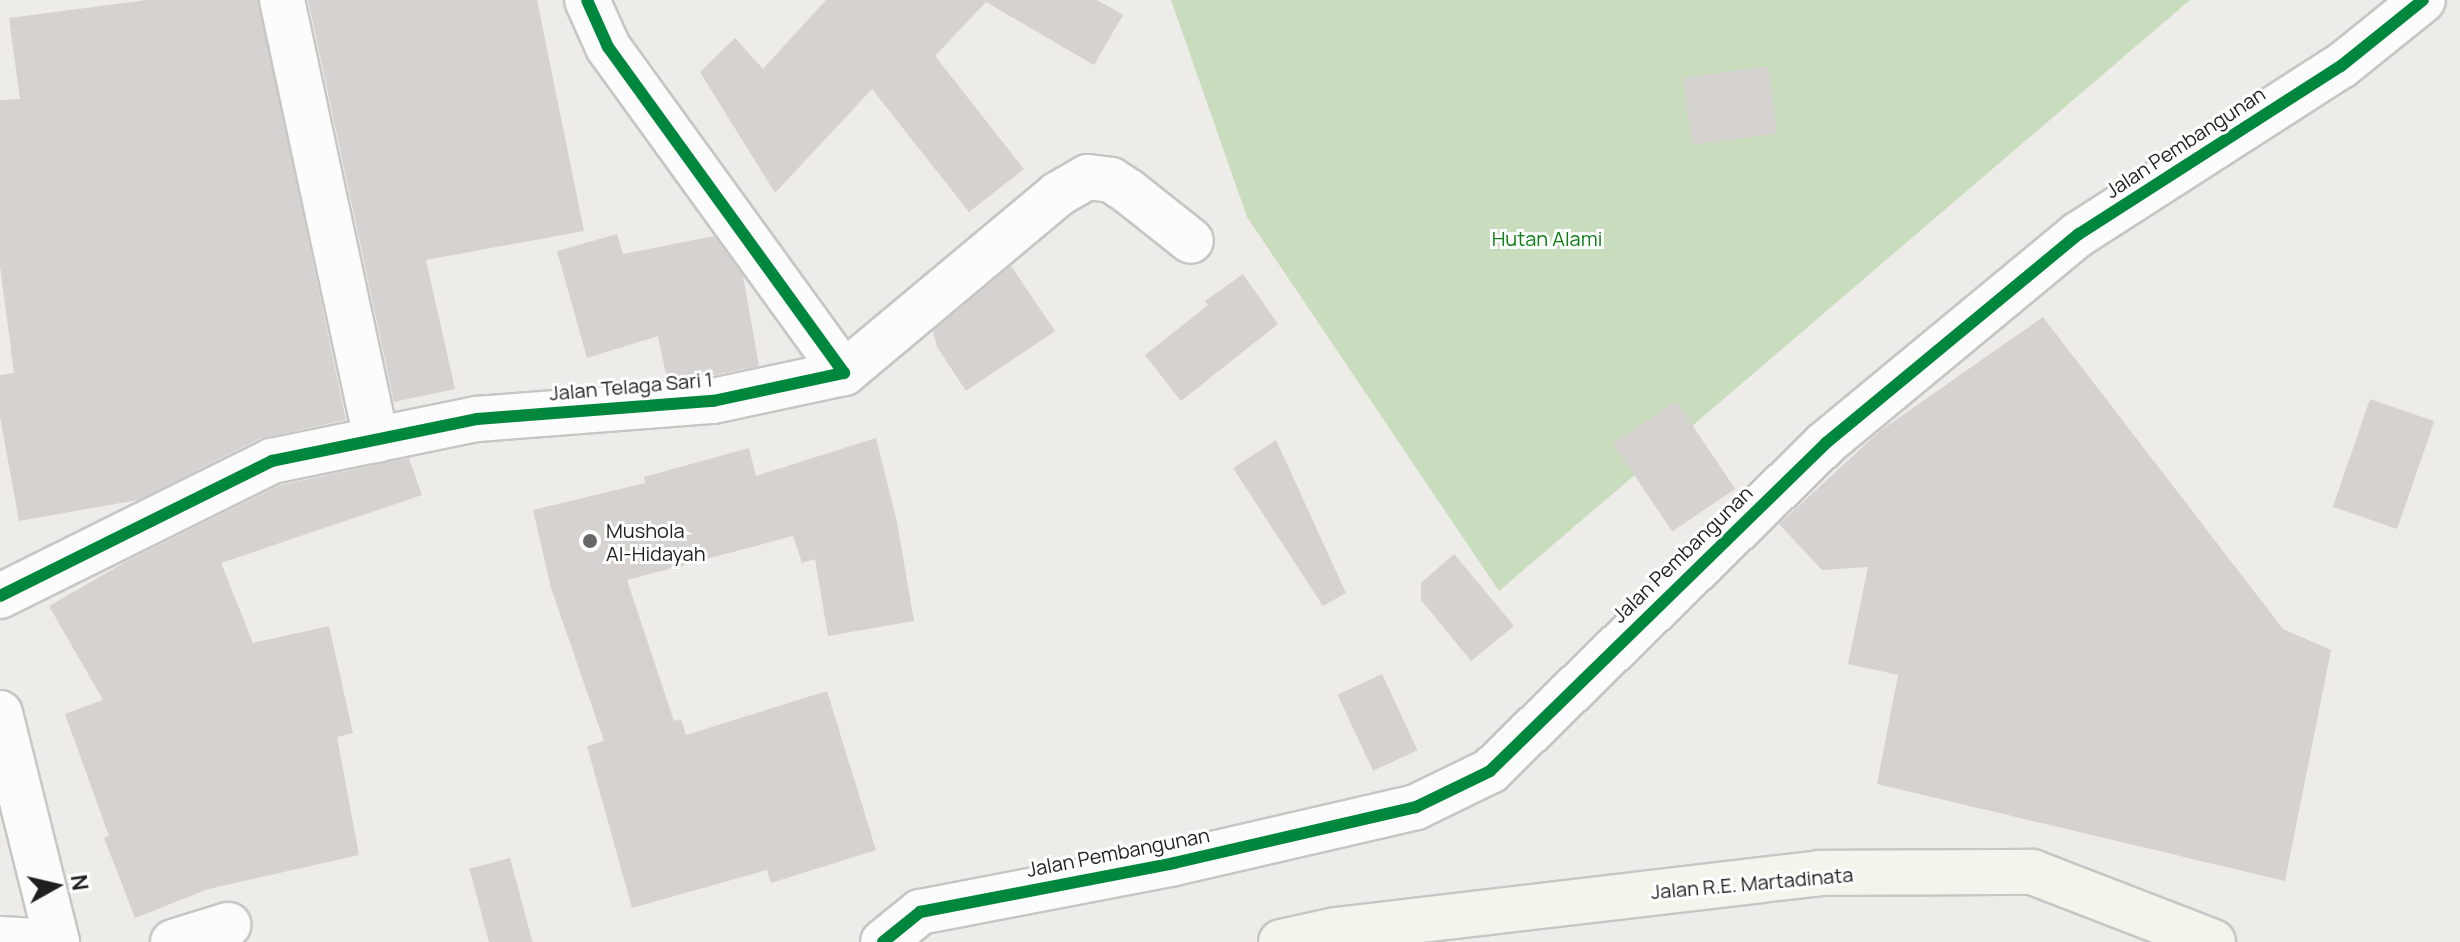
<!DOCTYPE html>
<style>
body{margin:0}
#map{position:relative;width:2460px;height:942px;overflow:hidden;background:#eeece8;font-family:Manrope,sans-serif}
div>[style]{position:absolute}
.forest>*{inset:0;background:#c9dcbe}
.building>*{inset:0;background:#d5d2cf;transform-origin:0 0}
.roads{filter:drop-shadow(2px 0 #c6c6c4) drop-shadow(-2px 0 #c6c6c4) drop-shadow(0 2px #c6c6c4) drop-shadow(0 -2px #c6c6c4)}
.street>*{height:44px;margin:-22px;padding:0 22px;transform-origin:22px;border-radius:22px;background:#fcfcfc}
.secondary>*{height:44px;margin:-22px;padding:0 22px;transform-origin:22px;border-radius:22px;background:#f3f4eb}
.cycleway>*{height:12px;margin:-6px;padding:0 6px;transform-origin:6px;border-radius:6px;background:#00873e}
.dots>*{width:22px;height:22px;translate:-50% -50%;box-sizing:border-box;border:4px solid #fff;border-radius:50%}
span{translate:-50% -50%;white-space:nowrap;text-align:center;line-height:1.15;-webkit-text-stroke:6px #fff;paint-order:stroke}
.street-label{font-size:20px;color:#1f1f1f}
.park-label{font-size:20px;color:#0c7e15}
.poi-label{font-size:20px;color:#1f1f1f}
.left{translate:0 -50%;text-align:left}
.north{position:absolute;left:16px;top:846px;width:80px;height:80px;-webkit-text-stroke:6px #fff;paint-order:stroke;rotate:82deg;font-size:22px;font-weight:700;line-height:32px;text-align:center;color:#1f1f1f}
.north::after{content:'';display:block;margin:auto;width:28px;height:36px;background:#1f1f1f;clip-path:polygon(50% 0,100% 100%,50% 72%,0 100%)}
</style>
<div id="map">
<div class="forest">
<i style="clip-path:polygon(1171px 0,2190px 0,1499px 591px,1247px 217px)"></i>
</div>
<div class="building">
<i style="clip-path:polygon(147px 0,258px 0,346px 420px,261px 438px,138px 500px,19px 521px,0 417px,0 375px,14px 373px,0 266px,0 100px,20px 99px,9px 18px)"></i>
<i style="clip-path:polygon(308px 0,537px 0,584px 231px,426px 260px,455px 389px,394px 402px)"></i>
<i style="clip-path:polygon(826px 0,1097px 0,1123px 15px,1094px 65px,986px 2px,935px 56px,1024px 169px,969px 212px,872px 89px,775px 193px,700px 72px,735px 38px,763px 69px)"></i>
<i style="left:1768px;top:66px;width:68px;height:86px;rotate:82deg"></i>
<i style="clip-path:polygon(617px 234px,623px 254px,714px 236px,743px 276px,759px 366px,709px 376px,667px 379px,658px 336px,587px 358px,557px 251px)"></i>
<i style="clip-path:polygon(1011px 266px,1055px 331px,966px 391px,937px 347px,933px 331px)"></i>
<i style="clip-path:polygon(1243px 274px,1278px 324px,1181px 401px,1145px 355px,1208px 305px,1205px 301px)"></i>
<i style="clip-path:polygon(2043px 317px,2283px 629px,2331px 650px,2285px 881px,1877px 784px,1898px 675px,1848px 664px,1868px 567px,1822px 570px,1779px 524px,1880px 431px)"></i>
<i style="left:2370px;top:399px;width:68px;height:114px;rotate:19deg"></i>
<i style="left:1676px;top:401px;width:106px;height:76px;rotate:56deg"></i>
<i style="clip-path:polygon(876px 438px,897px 522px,914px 621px,828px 636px,815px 559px,802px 563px,793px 536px,627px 580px,674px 721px,681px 719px,686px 735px,827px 691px,876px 850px,771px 883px,767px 870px,632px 908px,587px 746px,604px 741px,551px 588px,533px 510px,645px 483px,644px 477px,749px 448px,756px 476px)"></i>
<i style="clip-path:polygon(1276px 440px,1346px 593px,1323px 606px,1233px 468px)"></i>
<i style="clip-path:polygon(409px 458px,422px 495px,221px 563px,253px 643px,329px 626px,353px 733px,337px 737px,359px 855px,208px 889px,135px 918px,104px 838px,109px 836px,65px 714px,103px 700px,49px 606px,127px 561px,280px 485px)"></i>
<i style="clip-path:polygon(1454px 554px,1514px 626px,1471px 661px,1421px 600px,1421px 583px)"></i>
<i style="left:1382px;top:674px;width:84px;height:49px;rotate:65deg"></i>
<i style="left:510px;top:858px;width:87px;height:42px;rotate:75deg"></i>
</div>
<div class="roads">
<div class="street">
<i style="left:282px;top:0;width:450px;rotate:77.9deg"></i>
<i style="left:844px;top:373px;width:279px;rotate:-39.9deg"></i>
<i style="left:1058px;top:194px;width:34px;rotate:-30deg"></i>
<i style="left:1088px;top:177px;width:23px;rotate:7deg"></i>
<i style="left:1111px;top:180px;width:20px;rotate:33deg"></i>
<i style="left:1128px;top:191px;width:80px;rotate:38.4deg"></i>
<i style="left:0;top:596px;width:304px;rotate:-26.4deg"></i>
<i style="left:272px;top:461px;width:209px;rotate:-11.6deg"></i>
<i style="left:477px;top:419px;width:237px;rotate:-4.4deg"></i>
<i style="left:713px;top:401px;width:134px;rotate:-12.1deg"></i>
<i style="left:844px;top:373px;width:402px;rotate:-125.9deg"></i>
<i style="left:608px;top:47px;width:51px;rotate:-114.1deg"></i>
<i style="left:0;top:713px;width:236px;rotate:76deg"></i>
<i style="left:57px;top:942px;width:57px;rotate:-177deg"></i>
<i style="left:173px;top:942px;width:58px;rotate:-17.2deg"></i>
<i style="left:883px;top:942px;width:48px;rotate:-39deg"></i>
<i style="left:920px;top:912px;width:259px;rotate:-10.9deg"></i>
<i style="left:1174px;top:863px;width:248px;rotate:-13deg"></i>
<i style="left:1416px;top:807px;width:82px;rotate:-25.9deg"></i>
<i style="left:1490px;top:771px;width:470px;rotate:-44.3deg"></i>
<i style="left:1826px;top:443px;width:328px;rotate:-39.6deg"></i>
<i style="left:2079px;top:234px;width:311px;rotate:-32.7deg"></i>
<i style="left:2341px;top:66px;width:105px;rotate:-38.8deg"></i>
</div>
<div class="secondary">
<i style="left:1281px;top:942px;width:56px;rotate:-12.3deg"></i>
<i style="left:1336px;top:930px;width:486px;rotate:-6.7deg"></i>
<i style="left:1819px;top:873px;width:213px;rotate:-0.3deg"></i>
<i style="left:2032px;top:872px;width:194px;rotate:21.1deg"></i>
</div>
</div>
<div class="cycleway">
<i style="left:0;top:596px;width:304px;rotate:-26.4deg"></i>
<i style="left:272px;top:461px;width:209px;rotate:-11.6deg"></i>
<i style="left:477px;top:419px;width:237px;rotate:-4.4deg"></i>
<i style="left:713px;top:401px;width:134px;rotate:-12.1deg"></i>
<i style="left:844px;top:373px;width:402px;rotate:-125.9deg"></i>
<i style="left:608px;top:47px;width:51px;rotate:-114.1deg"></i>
<i style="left:883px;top:942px;width:48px;rotate:-39deg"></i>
<i style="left:920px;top:912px;width:259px;rotate:-10.9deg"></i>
<i style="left:1174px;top:863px;width:248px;rotate:-13deg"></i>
<i style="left:1416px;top:807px;width:82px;rotate:-25.9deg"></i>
<i style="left:1490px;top:771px;width:470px;rotate:-44.3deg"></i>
<i style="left:1826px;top:443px;width:328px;rotate:-39.6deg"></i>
<i style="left:2079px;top:234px;width:311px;rotate:-32.7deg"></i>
<i style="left:2341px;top:66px;width:105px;rotate:-38.8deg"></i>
</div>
<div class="dots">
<i style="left:590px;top:541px;background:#676765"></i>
</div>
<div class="street-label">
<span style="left:2185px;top:142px;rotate:-33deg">Jalan Pembangunan</span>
<span style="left:631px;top:386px;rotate:-5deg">Jalan Telaga Sari 1</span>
<span style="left:1682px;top:554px;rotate:-44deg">Jalan Pembangunan</span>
<span style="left:1118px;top:852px;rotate:-11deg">Jalan Pembangunan</span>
<span style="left:1752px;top:883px;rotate:-5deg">Jalan R.E. Martadinata</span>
</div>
<div class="park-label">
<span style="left:1547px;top:238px">Hutan Alami</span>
</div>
<div class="poi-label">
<span class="left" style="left:606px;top:542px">Mushola<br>Al-Hidayah</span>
</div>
<div class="north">N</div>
</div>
